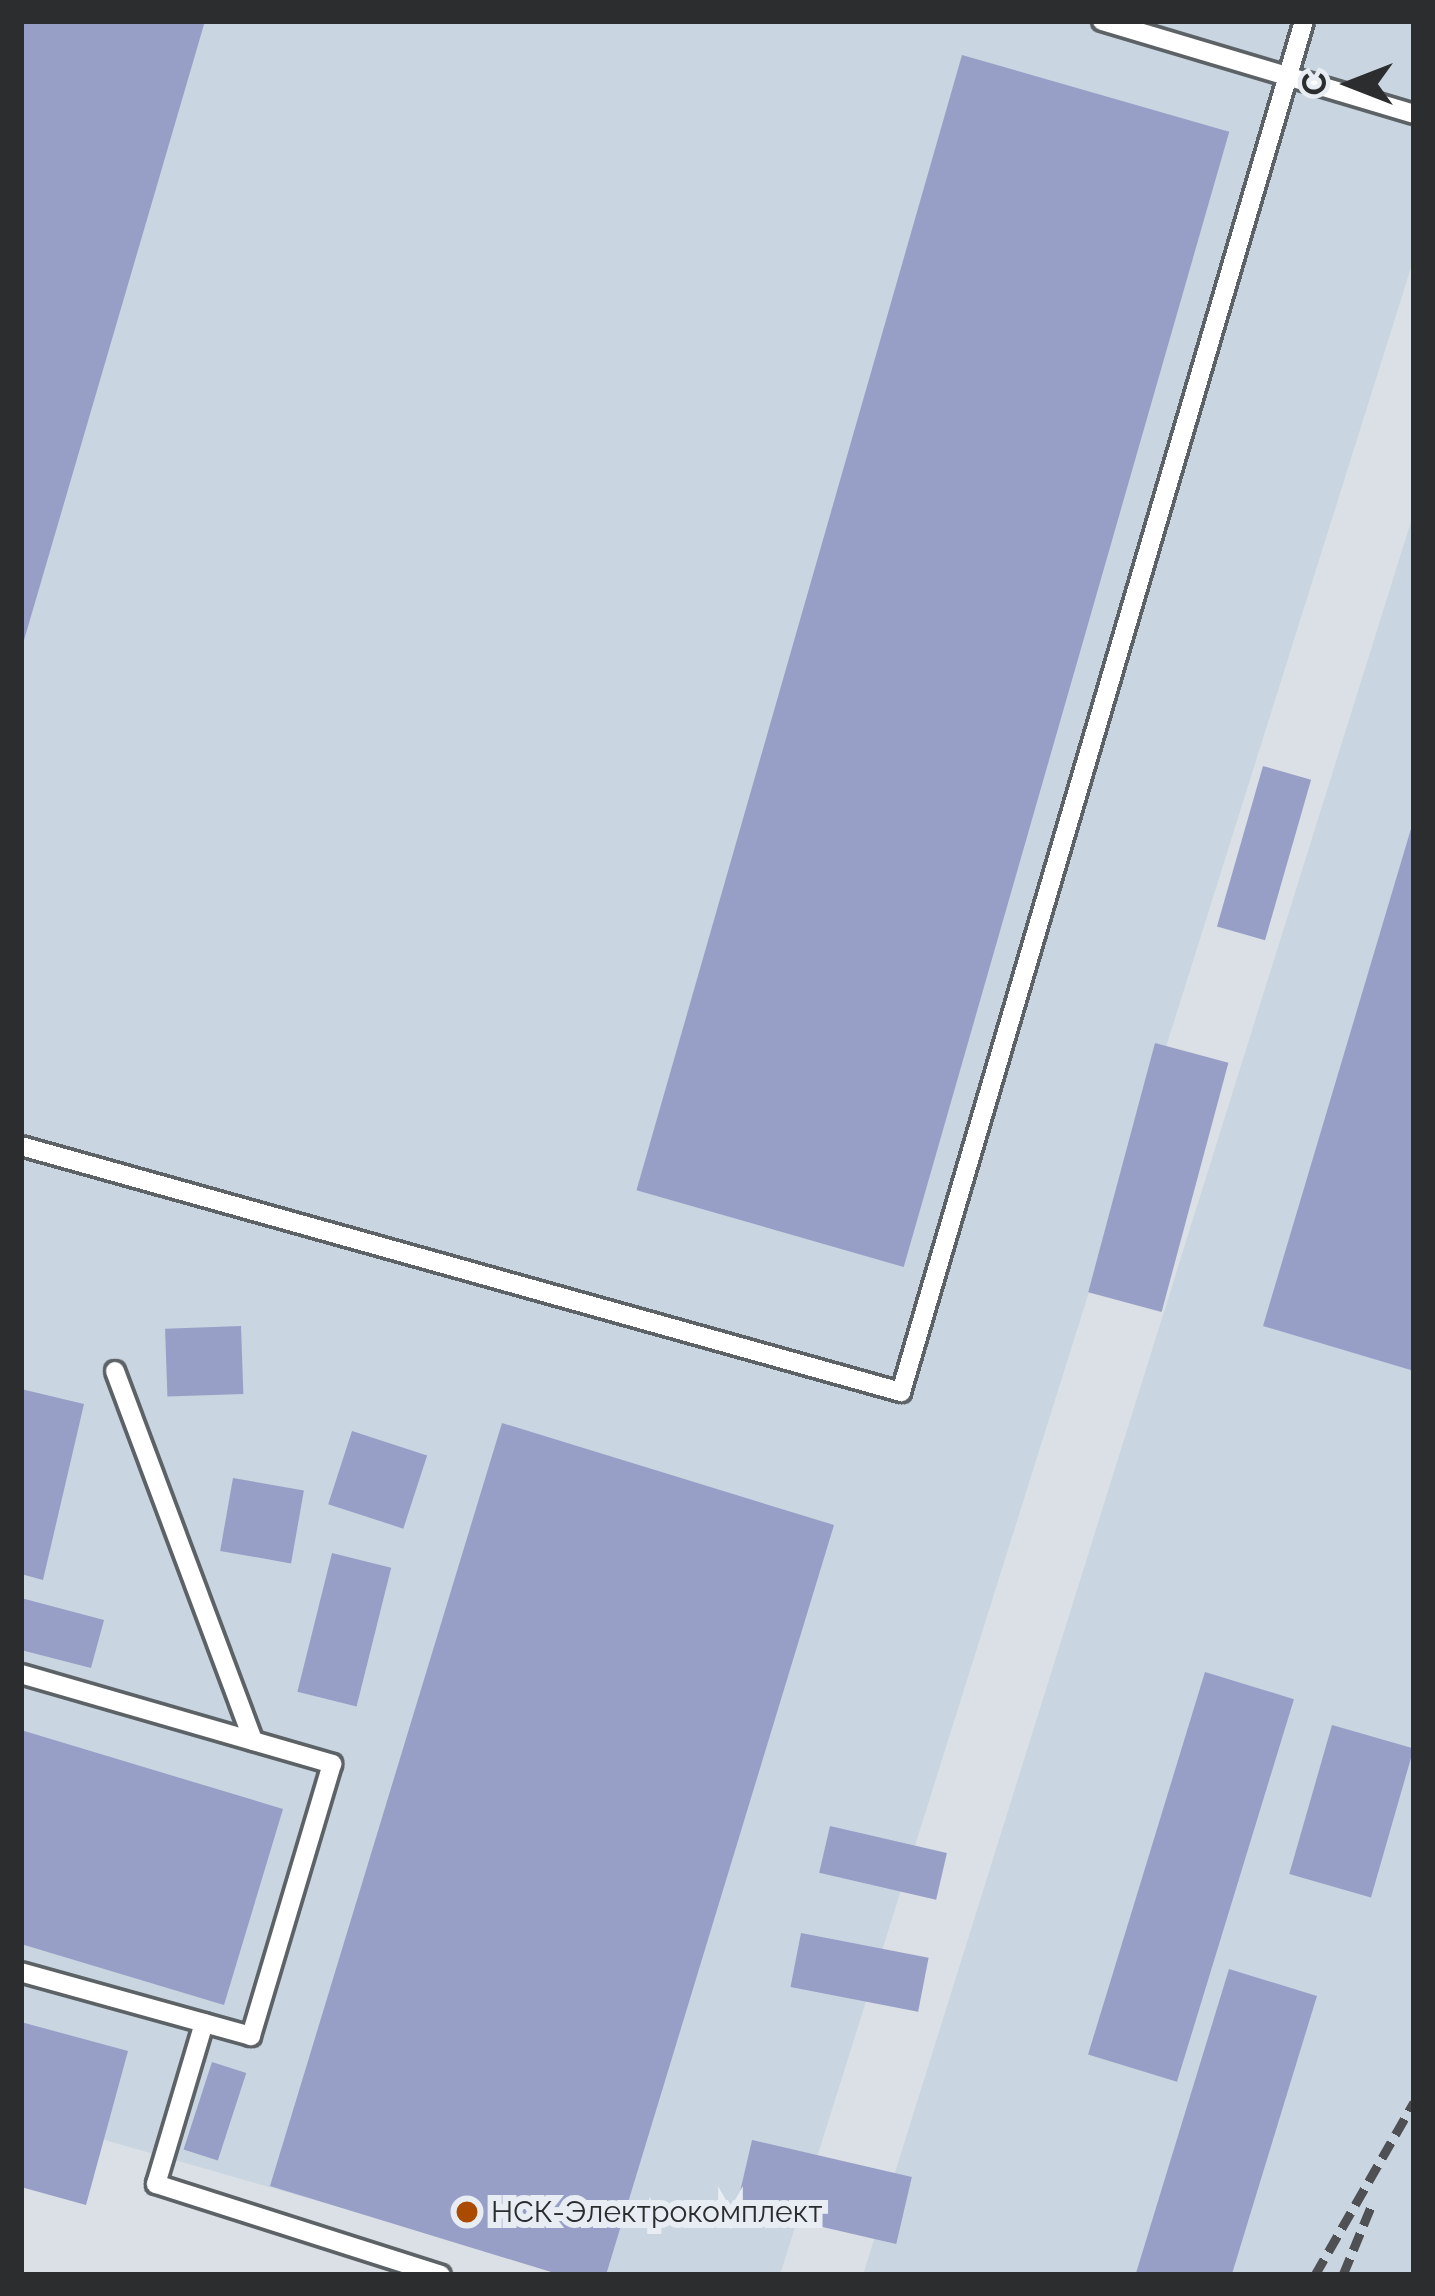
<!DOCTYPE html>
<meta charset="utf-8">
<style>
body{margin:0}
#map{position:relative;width:1435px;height:2296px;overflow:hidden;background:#dae0e5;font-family:Raleway,sans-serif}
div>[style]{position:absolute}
.built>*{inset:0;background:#c9d5e0}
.building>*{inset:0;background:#989fc7;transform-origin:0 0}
.roads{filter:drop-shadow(3px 0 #5c6266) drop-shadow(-3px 0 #5c6266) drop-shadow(0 3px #5c6266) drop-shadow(0 -3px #5c6266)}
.lane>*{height:18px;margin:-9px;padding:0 9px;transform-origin:9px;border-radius:9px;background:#fff}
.rail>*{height:9px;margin-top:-4.5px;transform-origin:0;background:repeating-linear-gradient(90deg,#4e5053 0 18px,transparent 0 27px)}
.dots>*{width:33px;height:33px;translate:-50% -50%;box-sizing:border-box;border:6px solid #e7edf3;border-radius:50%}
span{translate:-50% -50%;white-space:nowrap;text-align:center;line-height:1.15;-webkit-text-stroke:12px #e7edf3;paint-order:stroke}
.poi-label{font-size:30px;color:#2b2d2f}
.left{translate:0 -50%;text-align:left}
.frame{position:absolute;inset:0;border:24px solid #2b2d2f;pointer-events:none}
.north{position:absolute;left:1291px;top:24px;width:120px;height:120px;-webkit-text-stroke:9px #e7edf3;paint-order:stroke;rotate:270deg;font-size:33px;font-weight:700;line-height:48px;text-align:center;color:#2b2d2f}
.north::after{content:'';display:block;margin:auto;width:42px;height:54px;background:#2b2d2f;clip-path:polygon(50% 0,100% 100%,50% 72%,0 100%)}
</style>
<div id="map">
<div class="built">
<i style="clip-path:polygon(21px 21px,1414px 21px,1414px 258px,780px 2275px,577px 2275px,21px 2116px)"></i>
<i style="clip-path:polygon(1414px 512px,1414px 2275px,863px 2275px)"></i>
</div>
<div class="building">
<i style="clip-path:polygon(21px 21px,205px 21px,22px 647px,21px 647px)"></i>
<i style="left:962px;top:55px;width:278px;height:1181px;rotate:16deg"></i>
<i style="left:1263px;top:766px;width:50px;height:167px;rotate:16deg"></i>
<i style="clip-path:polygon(1413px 822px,1414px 822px,1414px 1371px,1263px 1326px)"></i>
<i style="left:1155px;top:1043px;width:76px;height:258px;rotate:15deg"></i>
<i style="left:241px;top:1326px;width:68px;height:76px;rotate:88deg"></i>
<i style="clip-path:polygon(21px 1389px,84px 1404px,43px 1580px,21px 1574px)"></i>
<i style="clip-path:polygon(502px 1423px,834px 1525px,606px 2275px,561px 2275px,270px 2186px)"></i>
<i style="left:352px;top:1431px;width:79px;height:77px;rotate:18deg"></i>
<i style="left:233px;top:1478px;width:72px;height:74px;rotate:10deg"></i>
<i style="left:332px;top:1553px;width:61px;height:143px;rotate:14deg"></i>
<i style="clip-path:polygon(21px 1598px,104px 1620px,91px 1668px,21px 1650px)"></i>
<i style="left:1205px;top:1672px;width:93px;height:400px;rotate:17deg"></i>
<i style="left:1332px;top:1725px;width:85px;height:155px;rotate:16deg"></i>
<i style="clip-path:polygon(21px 1730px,283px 1809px,224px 2005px,21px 1944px)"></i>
<i style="left:830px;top:1826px;width:120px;height:48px;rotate:13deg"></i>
<i style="left:801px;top:1933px;width:130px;height:55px;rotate:11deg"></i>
<i style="left:1229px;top:1969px;width:92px;height:320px;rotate:17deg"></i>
<i style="clip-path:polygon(21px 2022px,128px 2051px,86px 2205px,21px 2187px)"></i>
<i style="left:212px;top:2062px;width:36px;height:92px;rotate:18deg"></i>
<i style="left:752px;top:2140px;width:164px;height:69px;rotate:13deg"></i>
</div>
<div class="roads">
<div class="lane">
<i style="left:1102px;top:21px;width:326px;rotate:16.6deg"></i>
<i style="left:21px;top:1146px;width:914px;rotate:15.62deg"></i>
<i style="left:901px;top:1392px;width:1429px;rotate:-73.62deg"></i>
<i style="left:115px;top:1371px;width:395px;rotate:69.5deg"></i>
<i style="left:21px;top:1674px;width:324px;rotate:16.1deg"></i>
<i style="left:332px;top:1764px;width:284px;rotate:106.6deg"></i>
<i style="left:251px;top:2036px;width:239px;rotate:-164.5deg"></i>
<i style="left:204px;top:2023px;width:168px;rotate:106.6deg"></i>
<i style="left:156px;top:2184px;width:299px;rotate:17.7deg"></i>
</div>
</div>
<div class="rail">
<i style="left:1315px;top:2275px;width:199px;rotate:-60.2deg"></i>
<i style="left:1343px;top:2275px;width:79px;rotate:-67.7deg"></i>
</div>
<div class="dots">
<i style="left:467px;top:2212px;background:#ab4a01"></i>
</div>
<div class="poi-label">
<span class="left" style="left:491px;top:2212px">НСК-Электрокомплект</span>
</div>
<div class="frame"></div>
<div class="north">С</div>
</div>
